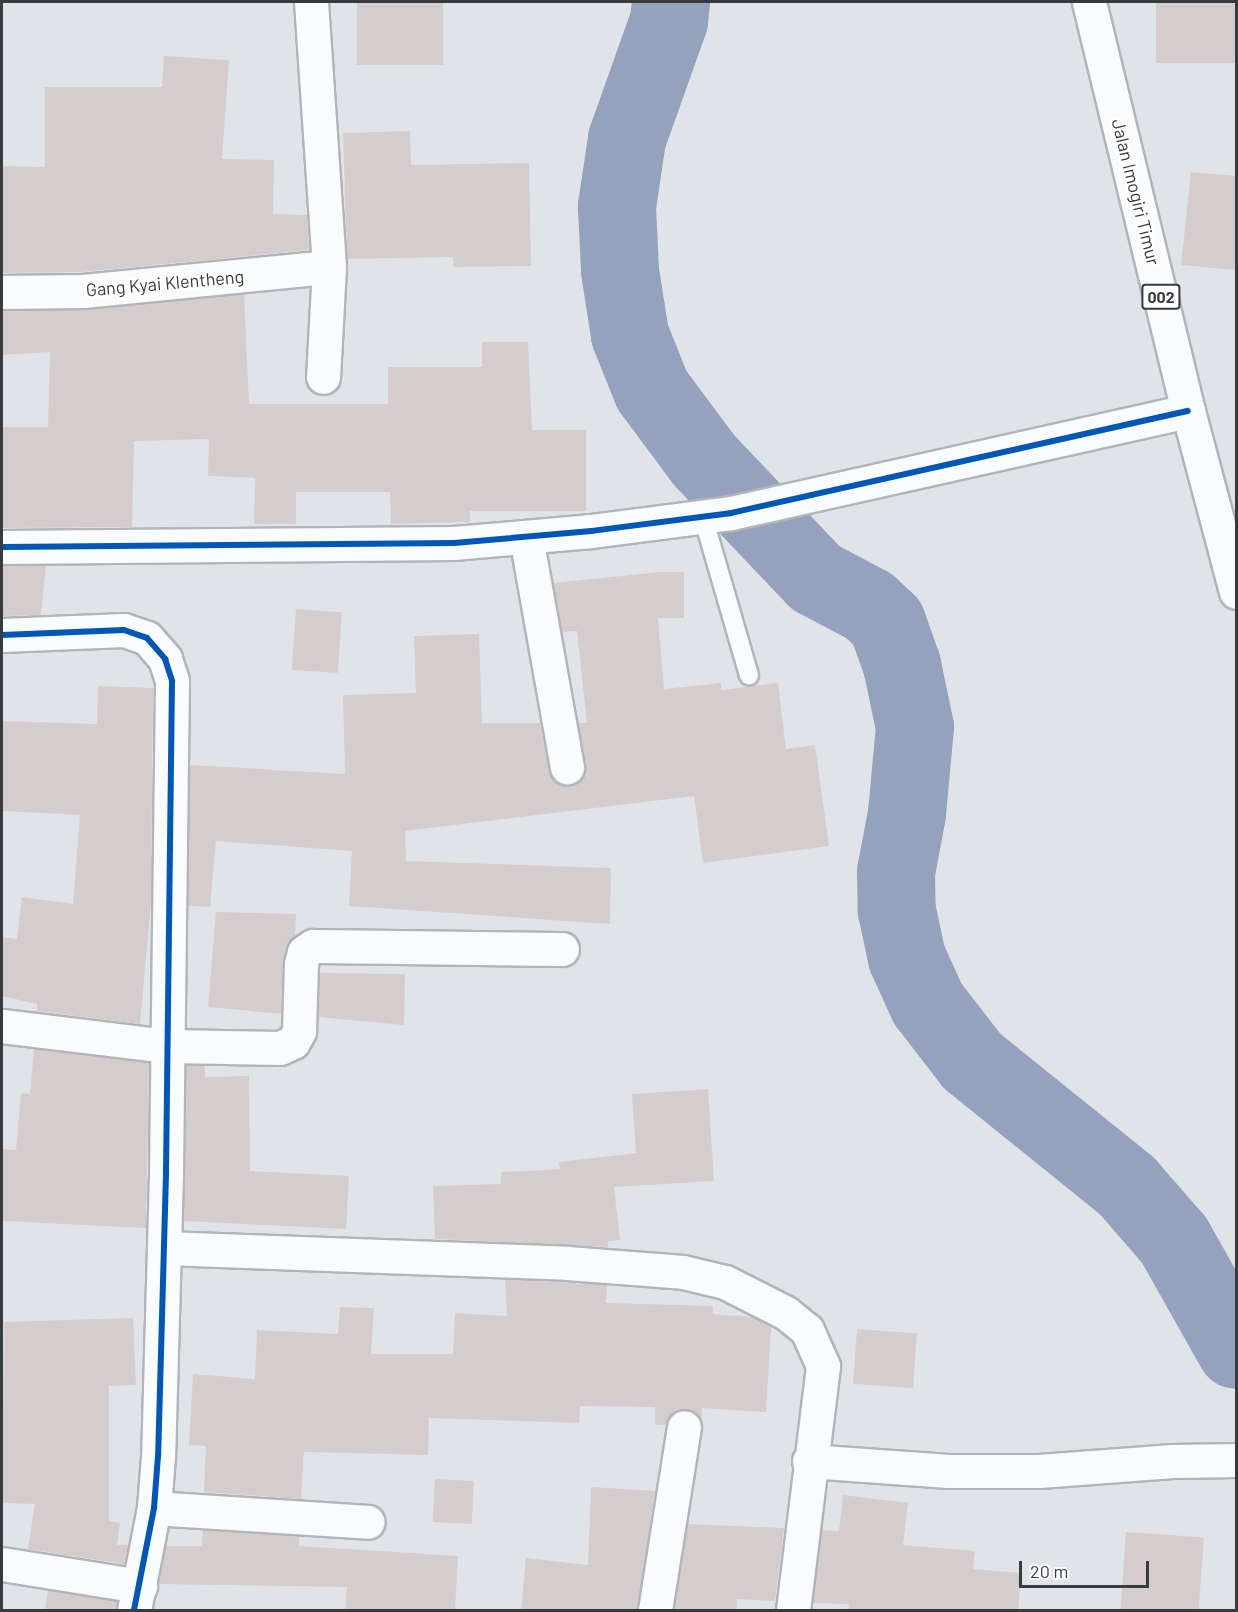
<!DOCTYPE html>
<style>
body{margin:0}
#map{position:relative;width:1238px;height:1612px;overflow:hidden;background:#e0e4e8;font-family:Barlow,sans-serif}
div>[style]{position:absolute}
.river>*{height:78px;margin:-39px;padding:0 39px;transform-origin:39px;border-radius:39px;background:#94a2bd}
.building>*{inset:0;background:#d5cdcd;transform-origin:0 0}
.roads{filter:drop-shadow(2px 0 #b1b4b8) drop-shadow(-2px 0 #b1b4b8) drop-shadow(0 2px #b1b4b8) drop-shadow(0 -2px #b1b4b8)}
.lane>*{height:18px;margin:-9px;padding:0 9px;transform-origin:9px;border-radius:9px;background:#fafbfc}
.street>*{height:33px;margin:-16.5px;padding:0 16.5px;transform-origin:16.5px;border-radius:16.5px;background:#fafbfc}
.primary>*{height:33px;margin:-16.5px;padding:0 16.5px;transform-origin:16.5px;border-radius:16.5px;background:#fafbfc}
.cycleway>*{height:6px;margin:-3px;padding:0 3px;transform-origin:3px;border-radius:3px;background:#0057b8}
span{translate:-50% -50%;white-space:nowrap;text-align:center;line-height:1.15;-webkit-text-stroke:5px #fff;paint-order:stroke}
.shield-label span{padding:2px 4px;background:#fff;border:2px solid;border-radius:4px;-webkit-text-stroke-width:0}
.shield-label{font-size:16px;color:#383b3e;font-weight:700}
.street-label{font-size:18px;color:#383b3e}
.frame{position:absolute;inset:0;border:3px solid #383b3e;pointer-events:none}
.scale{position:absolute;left:1019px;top:1561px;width:130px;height:27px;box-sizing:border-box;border:3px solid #383b3e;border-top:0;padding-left:8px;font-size:18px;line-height:21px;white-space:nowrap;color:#383b3e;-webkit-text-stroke:4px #fff;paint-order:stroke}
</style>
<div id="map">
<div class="river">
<i style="left:671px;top:2px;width:19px;rotate:96deg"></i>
<i style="left:669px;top:21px;width:125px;rotate:109.6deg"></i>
<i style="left:627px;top:139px;width:69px;rotate:98.4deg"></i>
<i style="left:617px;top:207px;width:64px;rotate:87.3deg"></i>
<i style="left:620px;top:271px;width:65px;rotate:81.1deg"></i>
<i style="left:630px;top:335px;width:59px;rotate:68.2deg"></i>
<i style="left:652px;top:390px;width:87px;rotate:53.4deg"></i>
<i style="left:704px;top:460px;width:163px;rotate:46.5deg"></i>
<i style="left:816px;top:578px;width:60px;rotate:27.8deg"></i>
<i style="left:869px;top:606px;width:25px;rotate:43deg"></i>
<i style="left:887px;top:623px;width:45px;rotate:70.3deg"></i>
<i style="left:902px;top:665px;width:63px;rotate:78.2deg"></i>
<i style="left:915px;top:727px;width:87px;rotate:95.3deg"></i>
<i style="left:907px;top:814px;width:59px;rotate:100.7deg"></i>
<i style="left:896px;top:872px;width:39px;rotate:89deg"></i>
<i style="left:897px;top:911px;width:48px;rotate:78deg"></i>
<i style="left:907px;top:958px;width:51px;rotate:65.5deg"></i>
<i style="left:928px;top:1004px;width:72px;rotate:52.3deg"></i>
<i style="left:972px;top:1061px;width:199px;rotate:38.9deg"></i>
<i style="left:1127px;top:1186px;width:72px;rotate:49deg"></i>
<i style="left:1174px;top:1240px;width:126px;rotate:60.6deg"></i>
</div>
<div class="building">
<i style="left:357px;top:2px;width:86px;height:63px"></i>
<i style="left:1156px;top:2px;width:80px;height:61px"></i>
<i style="clip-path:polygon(164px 56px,229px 60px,222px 159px,274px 160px,273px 214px,307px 215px,309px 250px,82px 272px,2px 273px,2px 166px,45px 167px,45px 87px,162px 87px)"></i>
<i style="clip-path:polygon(410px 131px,411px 165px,529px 163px,531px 266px,454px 267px,453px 257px,347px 259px,343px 133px)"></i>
<i style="clip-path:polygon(1191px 172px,1236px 176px,1236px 270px,1181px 265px)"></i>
<i style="clip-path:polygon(244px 294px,249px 404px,388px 404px,388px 367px,482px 367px,482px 342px,528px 342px,532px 430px,586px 430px,586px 511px,470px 511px,470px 522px,391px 524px,390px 492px,296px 492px,296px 524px,254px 524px,255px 478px,208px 476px,209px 439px,134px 441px,132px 527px,2px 528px,2px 427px,48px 427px,50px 352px,2px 355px,2px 311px,85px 310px)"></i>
<i style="clip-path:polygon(46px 565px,41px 615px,2px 616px,2px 566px)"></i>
<i style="clip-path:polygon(661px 572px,684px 572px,684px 618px,658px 618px,664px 689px,721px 683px,721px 690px,778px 683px,786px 749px,815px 745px,829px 846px,703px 863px,694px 796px,405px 831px,406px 861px,611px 868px,610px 924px,349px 906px,352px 851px,216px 841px,210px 907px,188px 906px,190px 765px,345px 774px,343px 695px,416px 693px,414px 636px,479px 634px,482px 723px,540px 723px,552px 779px,561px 785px,579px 782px,585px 764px,578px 723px,587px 723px,577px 631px,562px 632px,553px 583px)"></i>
<i style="left:296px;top:609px;width:46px;height:61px;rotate:4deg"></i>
<i style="clip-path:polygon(98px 686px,153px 688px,151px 903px,140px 1024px,37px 1011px,37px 1004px,2px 996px,2px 937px,17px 939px,22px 897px,73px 904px,80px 815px,2px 811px,2px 721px,97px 724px)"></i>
<i style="clip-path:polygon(216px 912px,296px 914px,295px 936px,283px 960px,281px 1014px,208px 1007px)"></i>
<i style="clip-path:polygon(320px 973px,405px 974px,404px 1025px,318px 1017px)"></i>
<i style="clip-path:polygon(34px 1049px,149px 1063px,146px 1228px,2px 1221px,2px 1149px,16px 1150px,21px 1093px,30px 1094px)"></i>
<i style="clip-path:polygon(186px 1065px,205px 1065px,205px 1077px,249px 1076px,250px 1171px,349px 1176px,346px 1229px,183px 1221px)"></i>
<i style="clip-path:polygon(708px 1089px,714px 1181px,614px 1187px,620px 1240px,608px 1241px,608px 1247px,435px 1239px,433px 1186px,501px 1184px,501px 1172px,560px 1169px,559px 1162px,636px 1153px,632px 1094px)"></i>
<i style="clip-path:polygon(505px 1279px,607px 1285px,606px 1303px,713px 1306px,713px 1314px,752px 1317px,771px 1327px,766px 1412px,702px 1408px,701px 1420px,695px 1412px,678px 1409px,665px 1425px,655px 1425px,655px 1407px,580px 1406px,579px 1423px,429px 1418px,428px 1455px,304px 1452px,301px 1499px,204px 1492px,206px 1446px,189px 1445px,193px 1374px,255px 1379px,257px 1330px,338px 1334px,340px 1307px,374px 1308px,371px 1354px,453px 1354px,455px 1313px,507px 1316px)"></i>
<i style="clip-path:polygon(133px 1318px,136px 1385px,109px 1386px,109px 1521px,120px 1523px,117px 1545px,128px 1545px,124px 1564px,28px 1549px,35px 1504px,2px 1503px,4px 1322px)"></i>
<i style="left:857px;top:1329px;width:60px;height:55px;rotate:4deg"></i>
<i style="left:435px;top:1479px;width:39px;height:43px;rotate:3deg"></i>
<i style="clip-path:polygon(591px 1487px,655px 1491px,637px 1611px,521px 1611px,526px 1558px,588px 1565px)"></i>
<i style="clip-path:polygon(843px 1495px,908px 1503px,903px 1545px,975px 1551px,973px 1569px,1021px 1573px,1018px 1611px,848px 1611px,849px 1604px,813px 1603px,822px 1530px,839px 1531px)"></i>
<i style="clip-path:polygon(688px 1524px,784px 1528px,775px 1601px,737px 1599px,737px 1611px,674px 1611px)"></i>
<i style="clip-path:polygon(203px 1530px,299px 1536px,299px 1546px,458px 1556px,455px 1611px,345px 1611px,347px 1587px,158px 1584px,166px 1546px,202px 1546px)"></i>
<i style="left:1126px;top:1532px;width:78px;height:79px;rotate:4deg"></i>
<i style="clip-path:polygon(48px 1590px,117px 1601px,116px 1611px,45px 1611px)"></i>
</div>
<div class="roads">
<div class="lane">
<i style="left:703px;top:517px;width:165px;rotate:73.8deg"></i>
</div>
<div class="street">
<i style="left:311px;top:2px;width:266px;rotate:86.1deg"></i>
<i style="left:329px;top:267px;width:110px;rotate:93.1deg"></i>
<i style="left:2px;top:292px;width:81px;rotate:-0.7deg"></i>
<i style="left:83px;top:291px;width:247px;rotate:-5.6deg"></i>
<i style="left:526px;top:537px;width:234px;rotate:79.9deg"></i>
<i style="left:2px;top:547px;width:452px;rotate:-0.5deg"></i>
<i style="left:454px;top:543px;width:138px;rotate:-5deg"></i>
<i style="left:591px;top:531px;width:141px;rotate:-7.3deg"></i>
<i style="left:731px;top:513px;width:468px;rotate:-12.6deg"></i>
<i style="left:2px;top:635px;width:122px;rotate:-2.3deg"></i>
<i style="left:124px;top:630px;width:24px;rotate:19deg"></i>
<i style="left:147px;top:638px;width:28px;rotate:49deg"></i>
<i style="left:165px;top:659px;width:23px;rotate:72deg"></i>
<i style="left:172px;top:681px;width:493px;rotate:90.7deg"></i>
<i style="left:166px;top:1174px;width:282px;rotate:91.6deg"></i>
<i style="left:158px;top:1456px;width:52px;rotate:94.4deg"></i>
<i style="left:154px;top:1508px;width:104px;rotate:101.1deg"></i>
<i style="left:2px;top:1026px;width:167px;rotate:6.9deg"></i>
<i style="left:168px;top:1046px;width:112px;rotate:1deg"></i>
<i style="left:280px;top:1048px;width:14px;rotate:-25deg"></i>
<i style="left:293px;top:1042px;width:13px;rotate:-61deg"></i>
<i style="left:299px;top:1031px;width:67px;rotate:-88.3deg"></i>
<i style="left:301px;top:964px;width:12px;rotate:-76deg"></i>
<i style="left:304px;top:952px;width:11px;rotate:-34deg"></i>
<i style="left:313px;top:946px;width:249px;rotate:0.7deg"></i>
<i style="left:164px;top:1248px;width:403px;rotate:2.1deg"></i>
<i style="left:567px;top:1263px;width:116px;rotate:4.4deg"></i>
<i style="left:683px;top:1272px;width:43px;rotate:13.4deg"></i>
<i style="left:725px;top:1282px;width:68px;rotate:26.9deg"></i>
<i style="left:786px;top:1313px;width:27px;rotate:39deg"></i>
<i style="left:807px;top:1330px;width:39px;rotate:66deg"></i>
<i style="left:823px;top:1366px;width:246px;rotate:97deg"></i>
<i style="left:809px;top:1461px;width:140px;rotate:4.1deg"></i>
<i style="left:949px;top:1471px;width:90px"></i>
<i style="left:1039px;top:1471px;width:134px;rotate:-4.3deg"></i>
<i style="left:1173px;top:1461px;width:63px;rotate:-0.9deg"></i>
<i style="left:154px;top:1508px;width:214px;rotate:3.7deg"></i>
<i style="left:2px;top:1564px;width:140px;rotate:9.1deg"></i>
<i style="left:655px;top:1610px;width:185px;rotate:-81deg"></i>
</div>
<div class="primary">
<i style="left:1089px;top:2px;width:421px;rotate:76.4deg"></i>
<i style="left:1188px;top:411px;width:187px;rotate:75.1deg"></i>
</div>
</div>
<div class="cycleway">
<i style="left:2px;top:547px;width:452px;rotate:-0.5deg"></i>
<i style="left:454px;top:543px;width:138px;rotate:-5deg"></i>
<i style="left:591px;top:531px;width:141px;rotate:-7.3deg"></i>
<i style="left:731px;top:513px;width:468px;rotate:-12.6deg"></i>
<i style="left:2px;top:635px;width:122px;rotate:-2.3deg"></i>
<i style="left:124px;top:630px;width:24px;rotate:19deg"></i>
<i style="left:147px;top:638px;width:28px;rotate:49deg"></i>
<i style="left:165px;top:659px;width:23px;rotate:72deg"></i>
<i style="left:172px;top:681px;width:493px;rotate:90.7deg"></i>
<i style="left:166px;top:1174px;width:282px;rotate:91.6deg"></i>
<i style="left:158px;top:1456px;width:52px;rotate:94.4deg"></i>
<i style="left:154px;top:1508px;width:104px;rotate:101.1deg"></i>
</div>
<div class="shield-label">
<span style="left:1161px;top:297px">002</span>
</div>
<div class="street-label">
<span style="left:1136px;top:192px;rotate:76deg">Jalan Imogiri Timur</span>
<span style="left:165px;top:283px;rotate:-5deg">Gang Kyai Klentheng</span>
</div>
<div class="frame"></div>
<div class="scale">20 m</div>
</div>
